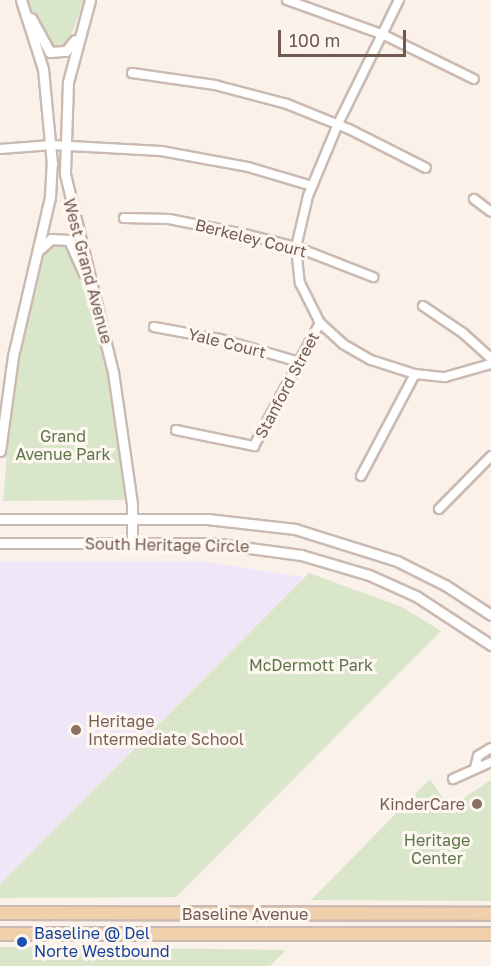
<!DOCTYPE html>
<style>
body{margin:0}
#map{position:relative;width:491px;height:966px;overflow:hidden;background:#faf2ea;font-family:"Golos Text",sans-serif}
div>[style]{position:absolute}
.education>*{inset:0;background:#efe7f7}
.green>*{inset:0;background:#d9e6ca}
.roads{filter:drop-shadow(2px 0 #cbbab1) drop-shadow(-2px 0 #cbbab1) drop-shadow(0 2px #cbbab1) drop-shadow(0 -2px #cbbab1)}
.minor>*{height:8px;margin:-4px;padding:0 4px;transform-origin:4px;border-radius:4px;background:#fff}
.tertiary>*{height:9px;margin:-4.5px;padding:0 4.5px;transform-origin:4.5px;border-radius:4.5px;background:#fff}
.primary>*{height:12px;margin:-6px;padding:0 6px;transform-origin:6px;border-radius:6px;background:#f0cfab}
.dots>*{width:16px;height:16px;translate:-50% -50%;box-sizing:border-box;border:3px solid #fdf7f0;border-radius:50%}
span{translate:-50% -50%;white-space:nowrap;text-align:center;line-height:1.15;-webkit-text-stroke:6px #fdf7f0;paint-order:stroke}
.street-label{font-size:16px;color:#725950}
.park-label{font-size:16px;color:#5c764a}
.education-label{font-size:16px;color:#785e54}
.left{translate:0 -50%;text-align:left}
.right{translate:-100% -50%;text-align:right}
.transit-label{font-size:16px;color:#164399}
.scale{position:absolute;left:278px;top:30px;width:128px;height:27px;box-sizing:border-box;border:3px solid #725950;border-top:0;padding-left:8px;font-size:18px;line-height:21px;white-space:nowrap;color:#725950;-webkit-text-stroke:4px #fdf7f0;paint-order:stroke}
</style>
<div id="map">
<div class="education">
<i style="clip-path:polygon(0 562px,207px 562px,304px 577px,0 884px)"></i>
</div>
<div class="green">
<i style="clip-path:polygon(28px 0,84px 0,68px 44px,54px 47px,45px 41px)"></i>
<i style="clip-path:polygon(53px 244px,70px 247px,97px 334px,112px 390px,125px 500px,3px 501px,10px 419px,21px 345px,43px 257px)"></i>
<i style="clip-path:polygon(309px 573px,402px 607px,441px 631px,176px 897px,0 898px,0 884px)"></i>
<i style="clip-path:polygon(430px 779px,443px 798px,462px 799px,491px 780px,491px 901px,311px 900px)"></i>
<i style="clip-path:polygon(0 947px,47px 947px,286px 950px,270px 966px,0 966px)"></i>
</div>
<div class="roads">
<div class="minor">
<i style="left:287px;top:0;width:103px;rotate:19.8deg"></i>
<i style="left:384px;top:35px;width:100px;rotate:26.1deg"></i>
<i style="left:399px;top:0;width:138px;rotate:116.2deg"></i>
<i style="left:338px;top:124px;width:78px;rotate:112.6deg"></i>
<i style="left:308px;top:196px;width:52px;rotate:103.2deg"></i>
<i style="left:296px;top:247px;width:36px;rotate:84deg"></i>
<i style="left:300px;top:283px;width:45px;rotate:63.4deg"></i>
<i style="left:320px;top:323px;width:31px;rotate:42deg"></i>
<i style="left:343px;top:344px;width:32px;rotate:30deg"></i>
<i style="left:371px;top:360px;width:46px;rotate:17.7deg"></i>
<i style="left:415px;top:374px;width:30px;rotate:6deg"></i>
<i style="left:445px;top:377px;width:48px;rotate:-15.8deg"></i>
<i style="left:132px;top:73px;width:84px;rotate:8.2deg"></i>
<i style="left:215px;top:85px;width:74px;rotate:14.8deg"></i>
<i style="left:287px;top:104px;width:67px;rotate:22deg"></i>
<i style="left:349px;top:129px;width:86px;rotate:26.9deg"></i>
<i style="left:0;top:149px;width:52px;rotate:-4.4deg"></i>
<i style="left:52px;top:145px;width:109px;rotate:3.2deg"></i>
<i style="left:161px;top:151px;width:88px;rotate:10.4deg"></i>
<i style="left:248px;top:167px;width:67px;rotate:16.5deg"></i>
<i style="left:474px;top:199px;width:21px;rotate:37deg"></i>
<i style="left:124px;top:218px;width:45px;rotate:1.3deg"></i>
<i style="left:169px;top:219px;width:76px;rotate:11.3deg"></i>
<i style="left:244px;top:234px;width:54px;rotate:14deg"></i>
<i style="left:296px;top:247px;width:83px;rotate:21.3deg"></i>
<i style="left:423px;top:306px;width:48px;rotate:34deg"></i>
<i style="left:463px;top:333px;width:38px;rotate:42deg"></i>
<i style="left:154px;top:327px;width:67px;rotate:10.3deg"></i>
<i style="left:220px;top:339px;width:82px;rotate:16.2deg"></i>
<i style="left:176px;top:430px;width:80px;rotate:11.6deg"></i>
<i style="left:254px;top:446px;width:140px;rotate:-61.8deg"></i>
<i style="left:361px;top:476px;width:115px;rotate:-62.1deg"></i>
<i style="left:439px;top:509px;width:74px;rotate:-45.5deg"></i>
<i style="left:475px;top:768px;width:12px;rotate:-76deg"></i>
<i style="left:478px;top:756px;width:15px;rotate:-32deg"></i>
<i style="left:453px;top:779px;width:42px;rotate:-24.1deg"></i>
</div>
<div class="tertiary">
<i style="left:90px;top:0;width:85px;rotate:105deg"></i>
<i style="left:68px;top:82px;width:92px;rotate:91.9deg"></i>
<i style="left:65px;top:174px;width:204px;rotate:76.4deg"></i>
<i style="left:113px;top:372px;width:133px;rotate:81.8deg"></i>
<i style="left:132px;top:504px;width:39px;rotate:90deg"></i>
<i style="left:31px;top:18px;width:39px;rotate:61deg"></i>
<i style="left:50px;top:52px;width:16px;rotate:-4deg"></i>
<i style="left:66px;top:51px;width:14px;rotate:-51deg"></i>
<i style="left:40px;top:249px;width:15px;rotate:-42deg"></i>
<i style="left:51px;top:239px;width:18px;rotate:3deg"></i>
<i style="left:69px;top:240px;width:36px;rotate:66deg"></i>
<i style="left:0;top:451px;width:96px;rotate:-82.2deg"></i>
<i style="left:13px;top:356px;width:163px;rotate:-76.9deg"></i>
<i style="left:50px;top:197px;width:33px;rotate:-87deg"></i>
<i style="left:52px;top:164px;width:95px;rotate:-95.4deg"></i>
<i style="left:43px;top:69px;width:72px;rotate:-107.7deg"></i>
<i style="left:0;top:519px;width:207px"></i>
<i style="left:207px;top:519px;width:89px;rotate:6.5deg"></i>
<i style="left:295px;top:529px;width:107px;rotate:17.4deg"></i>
<i style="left:397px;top:561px;width:54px;rotate:26.6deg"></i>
<i style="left:445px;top:585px;width:55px;rotate:33.1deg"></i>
<i style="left:0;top:543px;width:212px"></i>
<i style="left:212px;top:543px;width:90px;rotate:7.7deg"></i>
<i style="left:301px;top:555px;width:71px;rotate:16.4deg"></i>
<i style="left:369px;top:575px;width:51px;rotate:24.1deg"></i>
<i style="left:416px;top:596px;width:90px;rotate:33.2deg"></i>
</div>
<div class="primary">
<i style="left:0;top:913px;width:491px;rotate:0.1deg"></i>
<i style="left:0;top:934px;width:491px"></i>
</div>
</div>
<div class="dots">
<i style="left:76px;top:730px;background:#8d6e63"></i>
<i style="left:477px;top:804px;background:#8d6e63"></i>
<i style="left:22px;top:942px;background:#1a4fb4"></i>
</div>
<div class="street-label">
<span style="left:251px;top:238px;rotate:14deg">Berkeley Court</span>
<span style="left:88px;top:271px;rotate:75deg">West Grand Avenue</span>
<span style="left:227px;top:343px;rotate:14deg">Yale Court</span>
<span style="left:287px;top:385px;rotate:-62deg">Stanford Street</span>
<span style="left:167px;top:545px;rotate:1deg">South Heritage Circle</span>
<span style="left:245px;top:914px">Baseline Avenue</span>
</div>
<div class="park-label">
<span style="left:63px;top:445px">Grand<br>Avenue Park</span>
<span style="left:311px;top:665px">McDermott Park</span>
<span style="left:437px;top:849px">Heritage<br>Center</span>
</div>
<div class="education-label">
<span class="left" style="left:88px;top:730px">Heritage<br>Intermediate School</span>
<span class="right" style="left:465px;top:804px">KinderCare</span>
</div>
<div class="transit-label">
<span class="left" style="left:34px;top:942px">Baseline @ Del<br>Norte Westbound</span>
</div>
<div class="scale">100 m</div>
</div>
